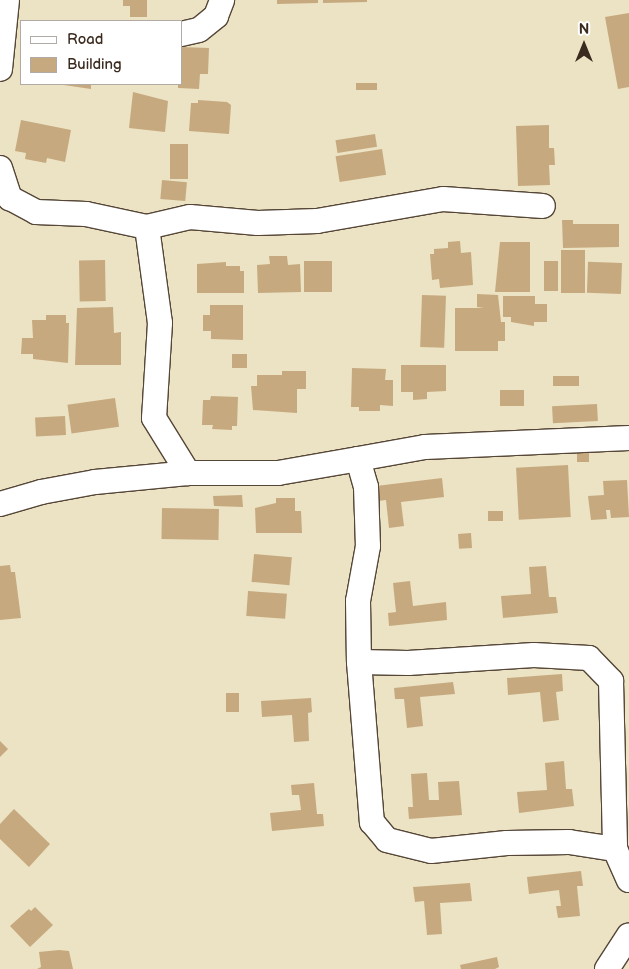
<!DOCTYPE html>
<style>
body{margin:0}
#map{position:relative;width:629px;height:969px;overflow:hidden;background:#ebe3c3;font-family:"Balsamiq Sans",sans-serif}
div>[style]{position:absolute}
.building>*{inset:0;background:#c7a97f;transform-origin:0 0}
.roads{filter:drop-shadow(1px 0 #554637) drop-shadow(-1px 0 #554637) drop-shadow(0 1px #554637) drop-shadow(0 -1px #554637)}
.minor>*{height:24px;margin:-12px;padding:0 12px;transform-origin:12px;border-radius:12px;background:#fff}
span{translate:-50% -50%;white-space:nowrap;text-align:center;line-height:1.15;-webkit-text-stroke:4px #fff;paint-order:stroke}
.legend{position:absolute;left:20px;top:20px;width:162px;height:65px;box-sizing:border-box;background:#fff;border:1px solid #b1aaa5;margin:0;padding:6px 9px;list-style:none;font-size:15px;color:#3b2a1e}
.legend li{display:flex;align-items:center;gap:10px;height:25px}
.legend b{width:25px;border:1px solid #b1aaa5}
.north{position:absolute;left:559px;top:20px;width:50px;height:50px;-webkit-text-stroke:4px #fff;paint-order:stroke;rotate:0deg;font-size:14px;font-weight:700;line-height:20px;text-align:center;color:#3b2a1e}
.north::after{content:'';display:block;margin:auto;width:18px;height:22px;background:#3b2a1e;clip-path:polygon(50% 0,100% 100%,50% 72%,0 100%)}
</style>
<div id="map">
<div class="building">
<i style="clip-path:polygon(123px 0,147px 0,147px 17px,130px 17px,130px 6px,123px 6px)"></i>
<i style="clip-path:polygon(277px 0,318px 0,318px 3px,277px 4px)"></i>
<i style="clip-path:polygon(323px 0,367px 0,367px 2px,323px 3px)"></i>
<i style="clip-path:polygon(629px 13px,629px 87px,618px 89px,605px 17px)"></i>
<i style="clip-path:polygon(181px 47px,209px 48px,208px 74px,200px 74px,199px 89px,178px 88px,178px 84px,181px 84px)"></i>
<i style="left:377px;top:83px;width:7px;height:21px;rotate:90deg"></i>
<i style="clip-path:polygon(57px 84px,91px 84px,91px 89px)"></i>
<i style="clip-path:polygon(133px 92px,168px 101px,165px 132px,129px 128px)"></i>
<i style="clip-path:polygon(198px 100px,227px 102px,231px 105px,229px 134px,189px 131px,191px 103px,198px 103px)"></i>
<i style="clip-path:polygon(21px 120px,71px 130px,65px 162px,47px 158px,46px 163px,25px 159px,26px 153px,15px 151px)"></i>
<i style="clip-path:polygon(549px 125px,549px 148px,554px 148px,555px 165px,549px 165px,550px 185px,518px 186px,516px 126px)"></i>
<i style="left:375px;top:134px;width:13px;height:40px;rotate:81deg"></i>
<i style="left:170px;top:144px;width:18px;height:35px"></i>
<i style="left:382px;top:149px;width:26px;height:47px;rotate:81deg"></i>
<i style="left:162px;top:180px;width:25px;height:19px;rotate:5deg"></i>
<i style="clip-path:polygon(562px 220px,573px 220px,573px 224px,619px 224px,619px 247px,563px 248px)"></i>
<i style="clip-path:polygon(460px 241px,461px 253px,471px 252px,473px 285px,440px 288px,439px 279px,432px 280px,430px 254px,434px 254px,434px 249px,448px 248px,448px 242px)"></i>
<i style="clip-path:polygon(500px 242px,530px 242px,530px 292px,495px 292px)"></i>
<i style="left:561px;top:250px;width:24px;height:43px"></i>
<i style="clip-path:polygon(269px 256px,287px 256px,288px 265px,300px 264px,301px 292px,258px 293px,257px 265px,270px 264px)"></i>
<i style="left:105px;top:260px;width:41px;height:26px;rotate:89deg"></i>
<i style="left:304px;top:261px;width:28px;height:31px"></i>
<i style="left:544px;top:261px;width:14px;height:30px"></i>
<i style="clip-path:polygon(226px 262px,226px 266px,240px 266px,240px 271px,244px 271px,244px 293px,197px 293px,197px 264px)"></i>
<i style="left:622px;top:263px;width:31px;height:34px;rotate:92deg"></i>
<i style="clip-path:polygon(477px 294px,498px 295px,501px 322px,505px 322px,505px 341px,498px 341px,498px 351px,455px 351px,455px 308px,484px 308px,477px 307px)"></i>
<i style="left:422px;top:295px;width:24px;height:52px;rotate:2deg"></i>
<i style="clip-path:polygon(503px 296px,535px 296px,535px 304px,547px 304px,547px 322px,534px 322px,534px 326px,511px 322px,511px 317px,503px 317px)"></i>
<i style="clip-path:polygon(210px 305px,243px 305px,243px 340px,211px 339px,211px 331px,203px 331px,203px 315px,210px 315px)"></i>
<i style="clip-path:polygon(113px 307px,114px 333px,121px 332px,121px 365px,75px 365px,77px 308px)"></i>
<i style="clip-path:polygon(46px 315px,66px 315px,66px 323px,69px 323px,68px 363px,33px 359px,33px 354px,21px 354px,22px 338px,33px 338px,32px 320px,46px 320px)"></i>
<i style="left:232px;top:354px;width:15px;height:14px"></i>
<i style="clip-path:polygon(401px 365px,446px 365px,446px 391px,427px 392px,427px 399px,413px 400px,413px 392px,401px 392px)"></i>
<i style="clip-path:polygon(352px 368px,386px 369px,385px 380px,393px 380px,393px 406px,380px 405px,380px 411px,359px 411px,359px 407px,351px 407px)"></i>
<i style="clip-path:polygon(282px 371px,306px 371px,306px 389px,297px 389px,297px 413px,253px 410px,251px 386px,257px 386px,257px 375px,282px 375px)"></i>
<i style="left:579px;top:376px;width:10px;height:26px;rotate:90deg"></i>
<i style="left:500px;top:390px;width:24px;height:16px"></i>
<i style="clip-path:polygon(211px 396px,238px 397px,237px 426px,232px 426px,232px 430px,212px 429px,213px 425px,202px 425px,203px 400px,210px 400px)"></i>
<i style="left:115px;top:398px;width:29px;height:48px;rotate:82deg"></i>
<i style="left:597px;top:404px;width:17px;height:45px;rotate:87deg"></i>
<i style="left:65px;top:416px;width:19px;height:30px;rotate:87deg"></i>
<i style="left:577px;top:450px;width:12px;height:12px"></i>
<i style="left:568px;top:465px;width:52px;height:52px;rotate:87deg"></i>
<i style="clip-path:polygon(442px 478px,444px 497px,401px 502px,404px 526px,389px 528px,386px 500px,378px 501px,376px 486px)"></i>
<i style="clip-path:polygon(627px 480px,629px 517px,611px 518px,610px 510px,606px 510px,607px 519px,591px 520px,588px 496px,604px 495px,603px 481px)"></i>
<i style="clip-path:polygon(242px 495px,243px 507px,214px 506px,213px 496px)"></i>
<i style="clip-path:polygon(276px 498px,295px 498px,295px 511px,301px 511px,302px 533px,256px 533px,255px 508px,276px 503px)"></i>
<i style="left:162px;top:508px;width:57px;height:31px;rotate:1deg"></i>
<i style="left:503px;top:511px;width:10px;height:15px;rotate:90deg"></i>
<i style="left:471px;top:533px;width:15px;height:13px;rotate:86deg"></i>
<i style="left:254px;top:554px;width:38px;height:28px;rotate:5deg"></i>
<i style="clip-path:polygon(10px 565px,11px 572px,15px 572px,21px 618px,0 620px,0 566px)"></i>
<i style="clip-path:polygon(546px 566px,549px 597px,556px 597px,558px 613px,503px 618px,501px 596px,531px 594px,529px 567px)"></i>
<i style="clip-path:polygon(410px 581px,413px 606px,446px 602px,447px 620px,389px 626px,388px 613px,396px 612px,393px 583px)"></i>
<i style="left:248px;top:591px;width:39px;height:25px;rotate:4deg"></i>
<i style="clip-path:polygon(562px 674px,563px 691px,556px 692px,559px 720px,543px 722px,540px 692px,508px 695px,507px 678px)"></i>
<i style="clip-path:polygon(453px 682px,455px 694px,420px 697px,423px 726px,407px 728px,404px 699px,395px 699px,394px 688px)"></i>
<i style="left:226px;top:693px;width:13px;height:19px"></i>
<i style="clip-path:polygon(311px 698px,312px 712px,308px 713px,309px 741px,294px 742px,292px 715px,262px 717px,261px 701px)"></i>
<i style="clip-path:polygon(0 741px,8px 749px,0 757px)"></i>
<i style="clip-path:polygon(564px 761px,566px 789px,572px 789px,574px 806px,519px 813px,517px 792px,547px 790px,545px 763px)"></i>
<i style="clip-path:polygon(427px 773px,429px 800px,439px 800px,438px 782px,459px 781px,462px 815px,409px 819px,408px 807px,413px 807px,411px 774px)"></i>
<i style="clip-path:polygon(314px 783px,317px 814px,323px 814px,324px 826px,272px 831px,270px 813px,301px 810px,299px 795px,292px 795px,291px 785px)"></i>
<i style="clip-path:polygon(14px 809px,50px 844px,29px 867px,0 839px,0 824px)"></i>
<i style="clip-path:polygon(581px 871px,583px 886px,577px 886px,580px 916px,558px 918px,556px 906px,561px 906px,559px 890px,529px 894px,527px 877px)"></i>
<i style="clip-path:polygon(470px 883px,472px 901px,440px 903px,442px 934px,427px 935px,424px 901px,415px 902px,413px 887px)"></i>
<i style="clip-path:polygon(35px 907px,53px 925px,30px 947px,10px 926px,29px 909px,31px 911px)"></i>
<i style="clip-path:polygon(59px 950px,69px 951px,73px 969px,37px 969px,41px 967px,39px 952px)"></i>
<i style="clip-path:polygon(497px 957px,499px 967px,495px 969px,461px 969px,460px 965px)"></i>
</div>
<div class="roads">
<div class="minor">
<i style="left:181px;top:34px;width:18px;rotate:-13deg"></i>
<i style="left:199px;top:30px;width:22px;rotate:-39deg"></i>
<i style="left:216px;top:16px;width:17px;rotate:-69deg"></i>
<i style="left:0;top:69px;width:69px;rotate:-84.2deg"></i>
<i style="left:0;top:168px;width:32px;rotate:72deg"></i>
<i style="left:10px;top:198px;width:30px;rotate:28deg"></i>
<i style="left:36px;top:212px;width:50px;rotate:2.3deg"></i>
<i style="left:86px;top:214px;width:62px;rotate:12deg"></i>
<i style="left:147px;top:227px;width:44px;rotate:-13.1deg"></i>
<i style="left:190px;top:217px;width:68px;rotate:5deg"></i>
<i style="left:258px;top:223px;width:59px;rotate:-1.9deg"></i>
<i style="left:317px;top:221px;width:128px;rotate:-9.9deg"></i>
<i style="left:443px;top:199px;width:100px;rotate:4deg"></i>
<i style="left:147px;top:227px;width:97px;rotate:82.3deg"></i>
<i style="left:160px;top:323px;width:95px;rotate:93.6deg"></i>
<i style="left:154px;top:418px;width:65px;rotate:58.3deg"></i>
<i style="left:358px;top:459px;width:68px;rotate:-10.2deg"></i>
<i style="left:425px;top:447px;width:204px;rotate:-2.5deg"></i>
<i style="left:0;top:504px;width:43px;rotate:-16.3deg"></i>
<i style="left:41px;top:492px;width:55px;rotate:-10.5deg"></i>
<i style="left:95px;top:482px;width:93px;rotate:-5.5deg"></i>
<i style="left:188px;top:473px;width:90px"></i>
<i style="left:278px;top:473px;width:81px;rotate:-9.9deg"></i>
<i style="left:358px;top:459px;width:29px;rotate:74deg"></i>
<i style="left:366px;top:487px;width:59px;rotate:88.1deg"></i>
<i style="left:368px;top:546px;width:56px;rotate:100.3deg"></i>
<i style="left:358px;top:601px;width:61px;rotate:89.1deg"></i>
<i style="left:359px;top:662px;width:161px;rotate:85.4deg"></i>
<i style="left:372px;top:822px;width:23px;rotate:50deg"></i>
<i style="left:387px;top:840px;width:45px;rotate:14deg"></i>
<i style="left:431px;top:851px;width:76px;rotate:-6deg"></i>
<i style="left:507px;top:843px;width:62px;rotate:-0.9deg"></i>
<i style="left:569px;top:842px;width:47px;rotate:8.7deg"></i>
<i style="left:615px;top:849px;width:34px;rotate:66deg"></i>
<i style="left:359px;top:662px;width:49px;rotate:1.2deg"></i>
<i style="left:408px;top:663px;width:126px;rotate:-3.6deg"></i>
<i style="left:534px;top:655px;width:55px;rotate:3.1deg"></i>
<i style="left:589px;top:658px;width:32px;rotate:46deg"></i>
<i style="left:611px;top:681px;width:168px;rotate:88.6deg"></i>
<i style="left:607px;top:969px;width:40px;rotate:-57.1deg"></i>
</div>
</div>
<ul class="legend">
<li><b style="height:6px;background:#fff"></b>Road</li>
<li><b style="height:14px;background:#c7a97f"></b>Building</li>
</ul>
<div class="north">N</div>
</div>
